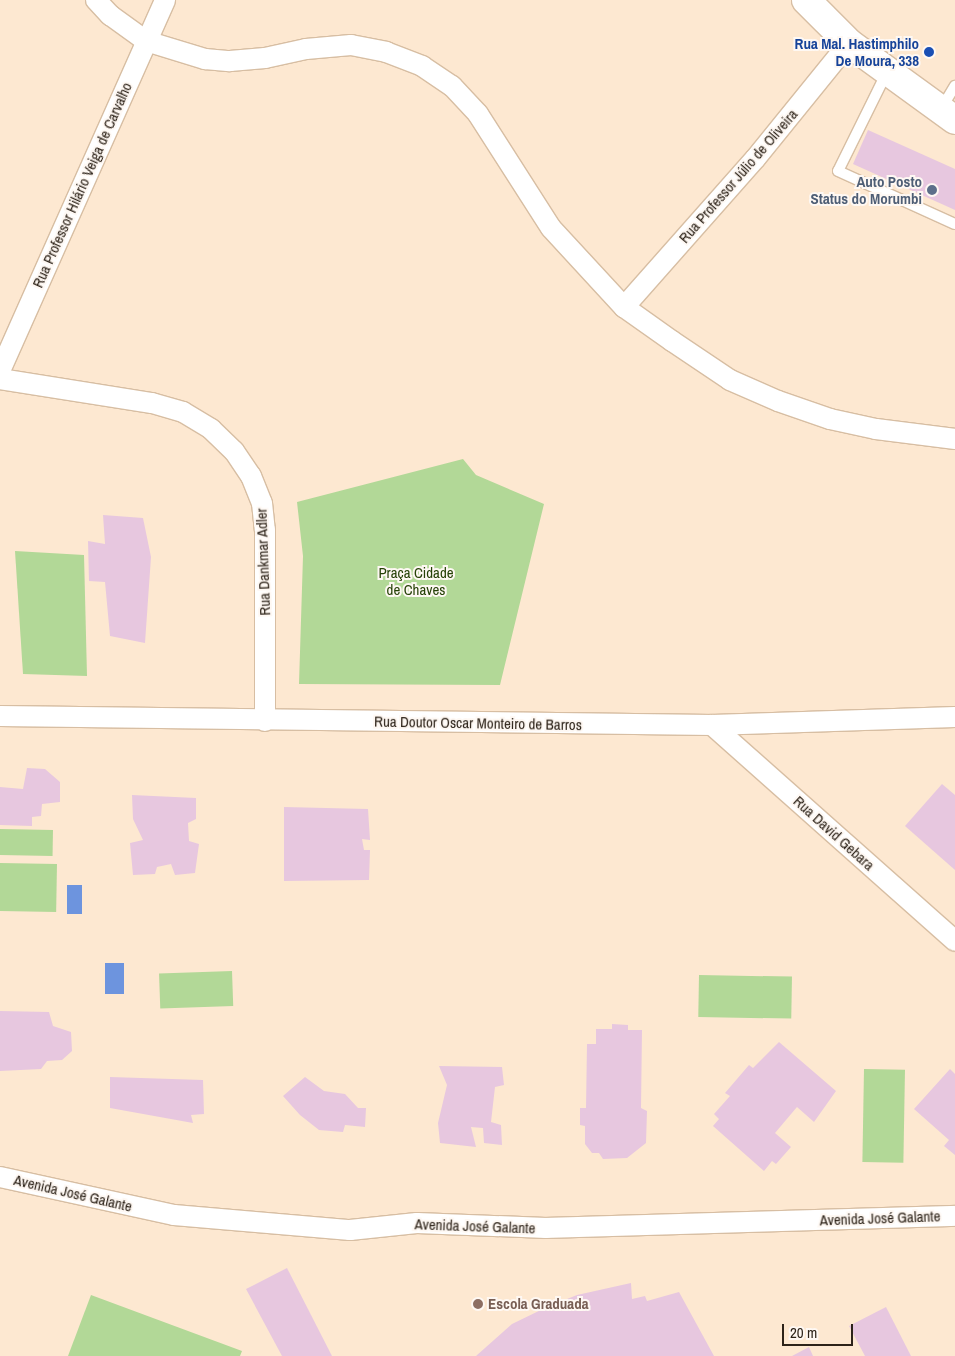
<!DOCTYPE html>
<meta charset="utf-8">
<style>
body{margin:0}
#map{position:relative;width:955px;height:1356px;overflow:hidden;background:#fde8d1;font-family:"Archivo Narrow",sans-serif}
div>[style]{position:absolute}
.green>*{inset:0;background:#b2d897;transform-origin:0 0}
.water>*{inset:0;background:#6d94de;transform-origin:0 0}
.building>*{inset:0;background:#e7c7df}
.roads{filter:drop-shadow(1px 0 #d7bea3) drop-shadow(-1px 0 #d7bea3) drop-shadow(0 1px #d7bea3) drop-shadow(0 -1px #d7bea3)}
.lane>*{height:10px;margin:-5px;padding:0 5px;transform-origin:5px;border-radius:5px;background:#fff}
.street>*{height:20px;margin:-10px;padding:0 10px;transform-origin:10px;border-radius:10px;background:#fff}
.secondary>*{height:28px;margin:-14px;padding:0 14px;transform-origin:14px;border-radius:14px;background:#fff}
.dots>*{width:14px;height:14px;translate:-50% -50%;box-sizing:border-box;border:2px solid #fef8f3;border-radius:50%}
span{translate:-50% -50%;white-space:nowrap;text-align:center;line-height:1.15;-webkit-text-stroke:4px #fef8f3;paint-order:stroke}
.transit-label{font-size:15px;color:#164399;font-weight:700}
.right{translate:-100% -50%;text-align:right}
.street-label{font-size:15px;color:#2d2319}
.service-label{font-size:15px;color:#4e5e75;font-weight:700}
.park-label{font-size:15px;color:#254106}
.education-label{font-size:15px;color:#785e54;font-weight:700}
.left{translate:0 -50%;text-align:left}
.scale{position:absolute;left:782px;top:1324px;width:71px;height:22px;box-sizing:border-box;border:2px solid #2d2319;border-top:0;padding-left:6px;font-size:15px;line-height:18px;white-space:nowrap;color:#2d2319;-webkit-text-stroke:4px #fef8f3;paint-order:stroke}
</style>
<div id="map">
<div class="green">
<i style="clip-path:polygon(463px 459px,476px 475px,544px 504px,500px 685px,299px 684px,303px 556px,297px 502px)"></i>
<i style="clip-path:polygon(15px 551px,84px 555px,87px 676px,23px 674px)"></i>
<i style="left:0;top:829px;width:53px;height:26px;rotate:1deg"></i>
<i style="left:0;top:863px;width:57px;height:48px;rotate:1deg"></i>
<i style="left:232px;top:971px;width:35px;height:73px;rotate:88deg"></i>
<i style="left:699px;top:975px;width:93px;height:42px;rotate:1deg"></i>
<i style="left:864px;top:1069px;width:41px;height:93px;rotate:1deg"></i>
<i style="clip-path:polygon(91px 1295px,242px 1351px,240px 1356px,68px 1356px)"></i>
</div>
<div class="water">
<i style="left:67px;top:885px;width:15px;height:29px"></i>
<i style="left:105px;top:963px;width:19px;height:31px"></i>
</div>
<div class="building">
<i style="clip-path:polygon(868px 130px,955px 169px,955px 210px,853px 164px)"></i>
<i style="clip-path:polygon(103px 515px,143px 518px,151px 557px,145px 643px,110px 636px,105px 582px,89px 581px,88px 541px,105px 544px)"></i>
<i style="clip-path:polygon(27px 768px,45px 769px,60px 782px,60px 802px,42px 804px,41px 816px,32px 817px,32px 826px,0 825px,0 787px,23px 789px)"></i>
<i style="clip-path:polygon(942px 784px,955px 795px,955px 870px,905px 826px)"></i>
<i style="clip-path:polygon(132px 795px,196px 798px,196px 819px,188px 823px,189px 841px,199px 844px,195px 873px,175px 875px,171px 864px,157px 867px,155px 874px,133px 875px,130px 843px,143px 840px,133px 819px)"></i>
<i style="clip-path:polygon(284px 807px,368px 809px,370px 840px,362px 839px,364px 850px,370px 850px,369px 880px,284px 881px)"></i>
<i style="clip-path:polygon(0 1011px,49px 1012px,53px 1026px,71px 1032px,72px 1051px,62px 1060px,47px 1061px,41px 1069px,0 1071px)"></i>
<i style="clip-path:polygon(612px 1024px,628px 1025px,628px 1030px,642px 1030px,641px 1108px,647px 1111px,646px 1143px,627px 1158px,603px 1159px,599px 1153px,592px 1153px,585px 1144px,585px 1126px,580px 1125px,580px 1108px,586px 1108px,587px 1044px,596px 1044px,596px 1029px,612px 1029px)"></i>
<i style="clip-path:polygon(779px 1042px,836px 1091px,814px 1122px,797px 1107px,775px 1133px,791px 1147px,776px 1164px,772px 1161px,764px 1171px,713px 1126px,719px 1119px,714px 1114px,730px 1096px,725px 1093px,749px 1065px,753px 1068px)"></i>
<i style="clip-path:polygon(439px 1066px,502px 1067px,504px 1085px,495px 1087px,491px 1122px,501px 1125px,502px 1145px,484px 1143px,483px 1128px,471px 1127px,476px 1147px,440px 1143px,438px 1123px,447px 1085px)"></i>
<i style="clip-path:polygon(950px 1069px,955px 1074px,955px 1155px,944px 1146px,949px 1140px,914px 1109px)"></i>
<i style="clip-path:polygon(110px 1077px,203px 1080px,204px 1114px,191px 1115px,193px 1123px,110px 1108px)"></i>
<i style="clip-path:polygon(305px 1077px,324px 1091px,345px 1094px,358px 1108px,366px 1108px,365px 1127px,345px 1125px,343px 1132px,319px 1130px,300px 1115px,283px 1096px)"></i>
<i style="clip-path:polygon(287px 1268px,332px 1356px,282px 1356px,246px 1289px)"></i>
<i style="clip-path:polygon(631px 1283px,632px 1299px,645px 1296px,647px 1301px,679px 1292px,714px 1356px,476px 1356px,512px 1324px,547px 1307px,577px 1295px)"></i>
<i style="clip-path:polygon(886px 1307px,911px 1356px,865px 1356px,849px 1326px)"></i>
<i style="clip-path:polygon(809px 1347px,813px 1356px,792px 1356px)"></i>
</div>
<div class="roads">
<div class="lane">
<i style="left:887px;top:72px;width:110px;rotate:116.3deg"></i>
<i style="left:838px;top:171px;width:128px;rotate:24.4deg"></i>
<i style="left:941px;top:109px;width:27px;rotate:-59deg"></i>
</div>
<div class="street">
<i style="left:96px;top:0;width:21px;rotate:47deg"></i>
<i style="left:110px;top:15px;width:44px;rotate:35.8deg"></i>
<i style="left:146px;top:41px;width:62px;rotate:17deg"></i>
<i style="left:205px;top:59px;width:25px;rotate:5deg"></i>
<i style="left:230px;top:61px;width:35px;rotate:-5deg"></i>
<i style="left:265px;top:58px;width:42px;rotate:-12.4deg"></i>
<i style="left:306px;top:49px;width:45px;rotate:-5.1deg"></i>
<i style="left:351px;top:45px;width:36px;rotate:11deg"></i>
<i style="left:386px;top:52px;width:39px;rotate:21deg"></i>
<i style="left:422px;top:66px;width:36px;rotate:34deg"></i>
<i style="left:452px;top:86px;width:38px;rotate:47deg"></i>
<i style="left:478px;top:114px;width:135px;rotate:57.4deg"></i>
<i style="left:551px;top:228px;width:108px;rotate:47.3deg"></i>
<i style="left:624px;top:307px;width:59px;rotate:35.3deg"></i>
<i style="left:672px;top:341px;width:70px;rotate:33.9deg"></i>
<i style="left:730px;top:380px;width:52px;rotate:23.6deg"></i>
<i style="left:778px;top:401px;width:55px;rotate:19.1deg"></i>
<i style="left:830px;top:419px;width:47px;rotate:12.3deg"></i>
<i style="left:876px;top:429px;width:80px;rotate:7.2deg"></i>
<i style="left:624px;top:307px;width:198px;rotate:-48.5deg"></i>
<i style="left:755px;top:159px;width:149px;rotate:-51deg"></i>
<i style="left:0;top:371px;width:406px;rotate:-66deg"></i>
<i style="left:0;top:379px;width:154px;rotate:9deg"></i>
<i style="left:152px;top:403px;width:32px;rotate:16deg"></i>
<i style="left:183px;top:412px;width:33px;rotate:31deg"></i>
<i style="left:211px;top:429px;width:32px;rotate:44deg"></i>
<i style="left:234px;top:451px;width:30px;rotate:56deg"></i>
<i style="left:251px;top:476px;width:29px;rotate:68deg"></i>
<i style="left:262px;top:503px;width:27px;rotate:84deg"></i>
<i style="left:265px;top:530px;width:191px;rotate:90deg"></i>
<i style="left:0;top:716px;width:712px;rotate:0.72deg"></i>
<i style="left:712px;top:725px;width:243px;rotate:-1.9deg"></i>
<i style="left:712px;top:725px;width:325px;rotate:41.6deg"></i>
<i style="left:0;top:1177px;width:178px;rotate:12.3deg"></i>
<i style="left:174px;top:1215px;width:177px;rotate:4.9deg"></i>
<i style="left:350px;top:1230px;width:67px;rotate:-6deg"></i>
<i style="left:417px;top:1223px;width:129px;rotate:2.2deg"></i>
<i style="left:546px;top:1228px;width:409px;rotate:-1.7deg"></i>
</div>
<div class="secondary">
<i style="left:806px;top:0;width:61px;rotate:45deg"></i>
<i style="left:849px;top:43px;width:131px;rotate:36deg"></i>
</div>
</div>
<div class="dots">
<i style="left:929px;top:52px;background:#1a4fb4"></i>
<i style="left:932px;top:190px;background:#5c6f8a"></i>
<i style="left:478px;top:1304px;background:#8d6e63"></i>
</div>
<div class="transit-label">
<span class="right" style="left:919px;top:52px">Rua Mal. Hastimphilo<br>De Moura, 338</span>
</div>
<div class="street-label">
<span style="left:738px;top:176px;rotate:-49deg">Rua Professor Júlio de Oliveira</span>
<span style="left:82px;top:185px;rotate:-66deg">Rua Professor Hilário Veiga de Carvalho</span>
<span style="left:263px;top:562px;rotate:-92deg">Rua Dankmar Adler</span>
<span style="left:478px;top:723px;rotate:1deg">Rua Doutor Oscar Monteiro de Barros</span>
<span style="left:834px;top:833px;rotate:42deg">Rua David Gebara</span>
<span style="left:73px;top:1193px;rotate:13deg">Avenida José Galante</span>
<span style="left:880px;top:1218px;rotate:-2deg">Avenida José Galante</span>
<span style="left:475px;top:1226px;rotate:2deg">Avenida José Galante</span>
</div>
<div class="service-label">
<span class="right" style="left:922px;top:190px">Auto Posto<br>Status do Morumbi</span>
</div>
<div class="park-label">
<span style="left:416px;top:581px">Praça Cidade<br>de Chaves</span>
</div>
<div class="education-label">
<span class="left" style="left:488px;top:1304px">Escola Graduada</span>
</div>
<div class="scale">20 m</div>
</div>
